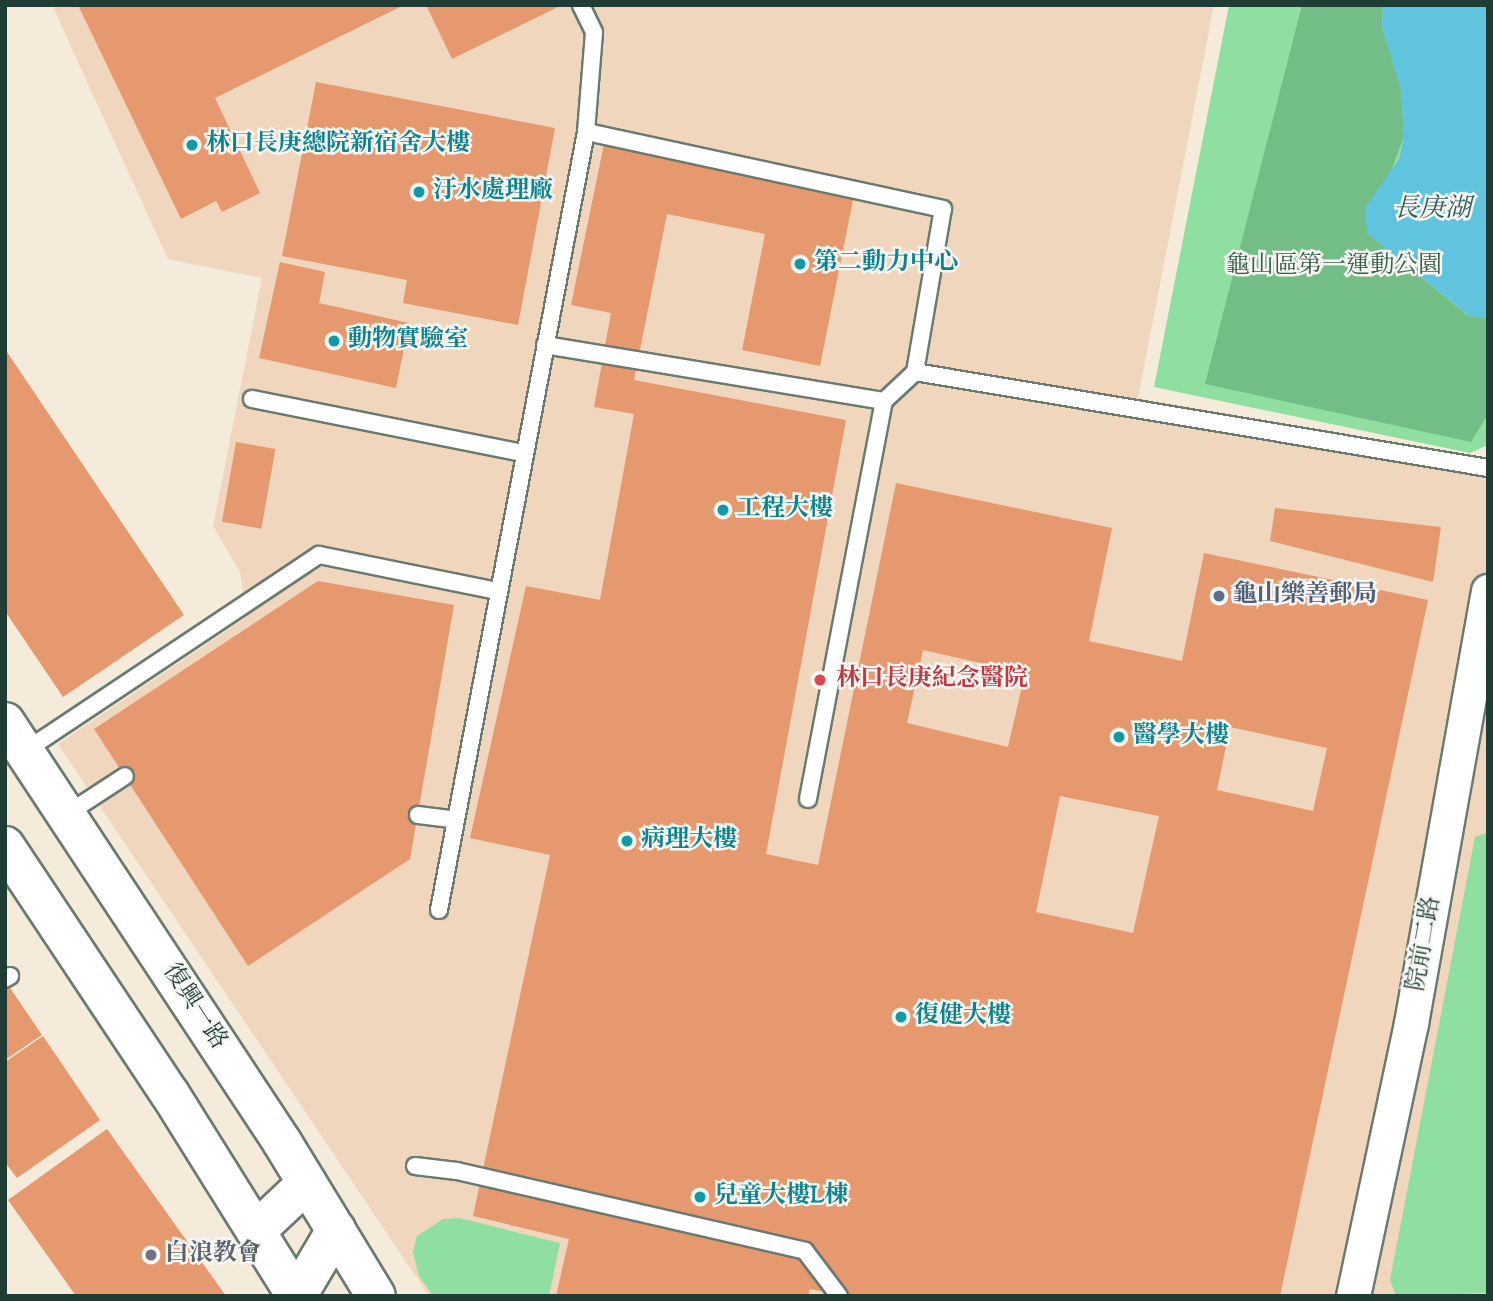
<!DOCTYPE html>
<meta charset="utf-8">
<style>
body{margin:0}
#map{position:relative;width:1493px;height:1301px;overflow:hidden;background:#f4ebdb;font-family:"Sorts Mill Goudy","Noto Serif TC",serif}
div>[style]{position:absolute}
.built>*{inset:0;background:#f0d6bc}
.green>*{inset:0;background:#8fe0a0}
.forest>*{inset:0;background:#73be86}
.water>*{inset:0;background:#60c4de}
.building>*{inset:0;background:#e6986e;transform-origin:0 0}
.roads{filter:drop-shadow(2px 0 #6a7a6e) drop-shadow(-2px 0 #6a7a6e) drop-shadow(0 2px #6a7a6e) drop-shadow(0 -2px #6a7a6e)}
.service>*{height:16px;margin:-8px;padding:0 8px;transform-origin:8px;border-radius:8px;background:#fff}
.minor>*{height:33px;margin:-16.5px;padding:0 16.5px;transform-origin:16.5px;border-radius:16.5px;background:#fff}
.secondary>*{height:38px;margin:-19px;padding:0 19px;transform-origin:19px;border-radius:19px;background:#fff}
.dots>*{width:19px;height:19px;translate:-50% -50%;box-sizing:border-box;border:4px solid #f6f6f2;border-radius:50%}
span{translate:-50% -50%;white-space:nowrap;text-align:center;line-height:1.15;-webkit-text-stroke:5px #f6f6f2;paint-order:stroke}
.culture-label{font-size:24px;color:#0d838f;font-weight:700}
.left{translate:0 -50%;text-align:left}
.park-label{font-size:24px;color:#355e4a}
.service-label{font-size:24px;color:#4e5e75;font-weight:700}
.health-label{font-size:24px;color:#be3a42;font-weight:700}
.street-label{font-size:24px;color:#1f3d34}
.worship-label{font-size:24px;color:#5b616d;font-weight:700}
.water-label{font-size:26px;color:#2f5f5e;font-style:italic}
.frame{position:absolute;inset:0;border:7px solid #1f3d34;pointer-events:none}
</style>
<div id="map">
<div class="built">
<i style="clip-path:polygon(52px 5px,1214px 5px,1138px 398px,1488px 461px,1488px 1296px,429px 1296px,58px 744px,247px 617px,240px 572px,213px 526px,262px 278px,168px 259px)"></i>
</div>
<div class="green">
<i style="clip-path:polygon(1229px 5px,1488px 5px,1488px 445px,1470px 453px,1154px 387px)"></i>
<i style="clip-path:polygon(1488px 832px,1488px 1293px,1396px 1296px,1390px 1280px,1475px 837px)"></i>
<i style="clip-path:polygon(459px 1218px,560px 1243px,549px 1296px,433px 1296px,419px 1276px,413px 1252px,417px 1236px,443px 1219px)"></i>
</div>
<div class="forest">
<i style="clip-path:polygon(1302px 5px,1383px 5px,1382px 27px,1401px 89px,1404px 137px,1367px 233px,1467px 315px,1488px 319px,1488px 414px,1471px 442px,1205px 384px)"></i>
</div>
<div class="water">
<i style="clip-path:polygon(1383px 5px,1488px 5px,1488px 319px,1468px 315px,1367px 233px,1365px 208px,1399px 159px,1404px 137px,1401px 89px,1382px 27px)"></i>
</div>
<div class="building">
<i style="clip-path:polygon(78px 5px,404px 5px,215px 98px,260px 193px,222px 212px,216px 201px,181px 219px)"></i>
<i style="clip-path:polygon(426px 5px,562px 5px,452px 59px)"></i>
<i style="clip-path:polygon(316px 82px,555px 128px,518px 325px,403px 303px,407px 280px,282px 256px)"></i>
<i style="clip-path:polygon(evenodd,604px 144px,854px 195px,820px 366px,742px 350px,765px 234px,667px 214px,634px 380px,846px 420px,766px 854px,818px 865px,896px 483px,1112px 528px,1089px 641px,1182px 661px,1204px 553px,1428px 600px,1280px 1296px,846px 1296px,810px 1289px,808px 1296px,556px 1296px,569px 1239px,473px 1216px,550px 855px,470px 838px,526px 586px,600px 600px,634px 414px,594px 407px,611px 313px,571px 305px,604px 144px,923px 650px,1025px 673px,1008px 747px,907px 723px,923px 650px,604px 144px,1230px 727px,1327px 748px,1313px 811px,1217px 790px,1230px 727px,604px 144px,1060px 796px,1159px 816px,1133px 933px,1036px 912px,1060px 796px)"></i>
<i style="clip-path:polygon(280px 262px,325px 272px,319px 303px,409px 323px,396px 388px,259px 358px)"></i>
<i style="clip-path:polygon(5px 349px,184px 615px,63px 697px,5px 611px)"></i>
<i style="left:236px;top:442px;width:40px;height:81px;rotate:10deg"></i>
<i style="clip-path:polygon(1275px 508px,1441px 527px,1433px 582px,1270px 541px)"></i>
<i style="clip-path:polygon(318px 581px,454px 605px,410px 859px,248px 966px,94px 729px)"></i>
<i style="clip-path:polygon(8px 985px,42px 1035px,5px 1060px,5px 987px)"></i>
<i style="clip-path:polygon(43px 1036px,100px 1120px,17px 1178px,5px 1162px,5px 1062px)"></i>
<i style="clip-path:polygon(107px 1129px,226px 1296px,76px 1296px,8px 1200px)"></i>
</div>
<div class="roads">
<div class="service">
<i style="left:545px;top:345px;width:344px;rotate:9.4deg"></i>
<i style="left:884px;top:401px;width:42px;rotate:-43.1deg"></i>
<i style="left:915px;top:372px;width:165px;rotate:-80.3deg"></i>
<i style="left:943px;top:209px;width:365px;rotate:-167.8deg"></i>
<i style="left:915px;top:372px;width:581px;rotate:9.51deg"></i>
<i style="left:252px;top:399px;width:275px;rotate:11.3deg"></i>
<i style="left:25px;top:751px;width:353px;rotate:-33.7deg"></i>
<i style="left:319px;top:555px;width:182px;rotate:11.4deg"></i>
<i style="left:808px;top:799px;width:405px;rotate:-79.2deg"></i>
<i style="left:67px;top:814px;width:69px;rotate:-33.2deg"></i>
<i style="left:418px;top:815px;width:38px;rotate:7deg"></i>
<i style="left:439px;top:910px;width:792px;rotate:-79.3deg"></i>
<i style="left:586px;top:132px;width:100px;rotate:-85.4deg"></i>
<i style="left:594px;top:32px;width:30px;rotate:-116deg"></i>
<i style="left:5px;top:979px;width:6px;rotate:-31deg"></i>
<i style="left:415px;top:1166px;width:42px;rotate:6.8deg"></i>
<i style="left:457px;top:1171px;width:357px;rotate:12.9deg"></i>
<i style="left:805px;top:1251px;width:56px;rotate:52.9deg"></i>
</div>
<div class="minor">
<i style="left:1353px;top:1296px;width:279px;rotate:-78deg"></i>
<i style="left:1411px;top:1023px;width:439px;rotate:-79.9deg"></i>
</div>
<div class="secondary">
<i style="left:5px;top:722px;width:503px;rotate:56.59deg"></i>
<i style="left:282px;top:1142px;width:180px;rotate:58.6deg"></i>
<i style="left:5px;top:846px;width:298px;rotate:56.4deg"></i>
<i style="left:170px;top:1094px;width:238px;rotate:58deg"></i>
<i style="left:256px;top:1231px;width:70px;rotate:-43.3deg"></i>
<i style="left:297px;top:1296px;width:77px;rotate:-59.4deg"></i>
</div>
</div>
<div class="dots">
<i style="left:192px;top:145px;background:#0f9aa8"></i>
<i style="left:419px;top:192px;background:#0f9aa8"></i>
<i style="left:800px;top:264px;background:#0f9aa8"></i>
<i style="left:334px;top:341px;background:#0f9aa8"></i>
<i style="left:723px;top:510px;background:#0f9aa8"></i>
<i style="left:1219px;top:596px;background:#5c6f8a"></i>
<i style="left:820px;top:680px;background:#e0444e"></i>
<i style="left:1119px;top:737px;background:#0f9aa8"></i>
<i style="left:627px;top:841px;background:#0f9aa8"></i>
<i style="left:901px;top:1017px;background:#0f9aa8"></i>
<i style="left:700px;top:1197px;background:#0f9aa8"></i>
<i style="left:151px;top:1255px;background:#6b7280"></i>
</div>
<div class="culture-label">
<span class="left" style="left:206px;top:145px">林口長庚總院新宿舍大樓</span>
<span class="left" style="left:433px;top:192px">汙水處理廠</span>
<span class="left" style="left:814px;top:264px">第二動力中心</span>
<span class="left" style="left:348px;top:341px">動物實驗室</span>
<span class="left" style="left:737px;top:510px">工程大樓</span>
<span class="left" style="left:1133px;top:737px">醫學大樓</span>
<span class="left" style="left:641px;top:841px">病理大樓</span>
<span class="left" style="left:915px;top:1017px">復健大樓</span>
<span class="left" style="left:714px;top:1197px">兒童大樓L棟</span>
</div>
<div class="park-label">
<span style="left:1334px;top:267px">龜山區第一運動公園</span>
</div>
<div class="service-label">
<span class="left" style="left:1233px;top:596px">龜山樂善郵局</span>
</div>
<div class="health-label">
<span class="left" style="left:836px;top:680px">林口長庚紀念醫院</span>
</div>
<div class="street-label">
<span style="left:1425px;top:944px;rotate:-80deg">院前二路</span>
<span style="left:194px;top:1007px;rotate:57deg">復興一路</span>
</div>
<div class="worship-label">
<span class="left" style="left:165px;top:1255px">白浪教會</span>
</div>
<div class="water-label">
<span style="left:1432px;top:210px">長庚湖</span>
</div>
<div class="frame"></div>
</div>
